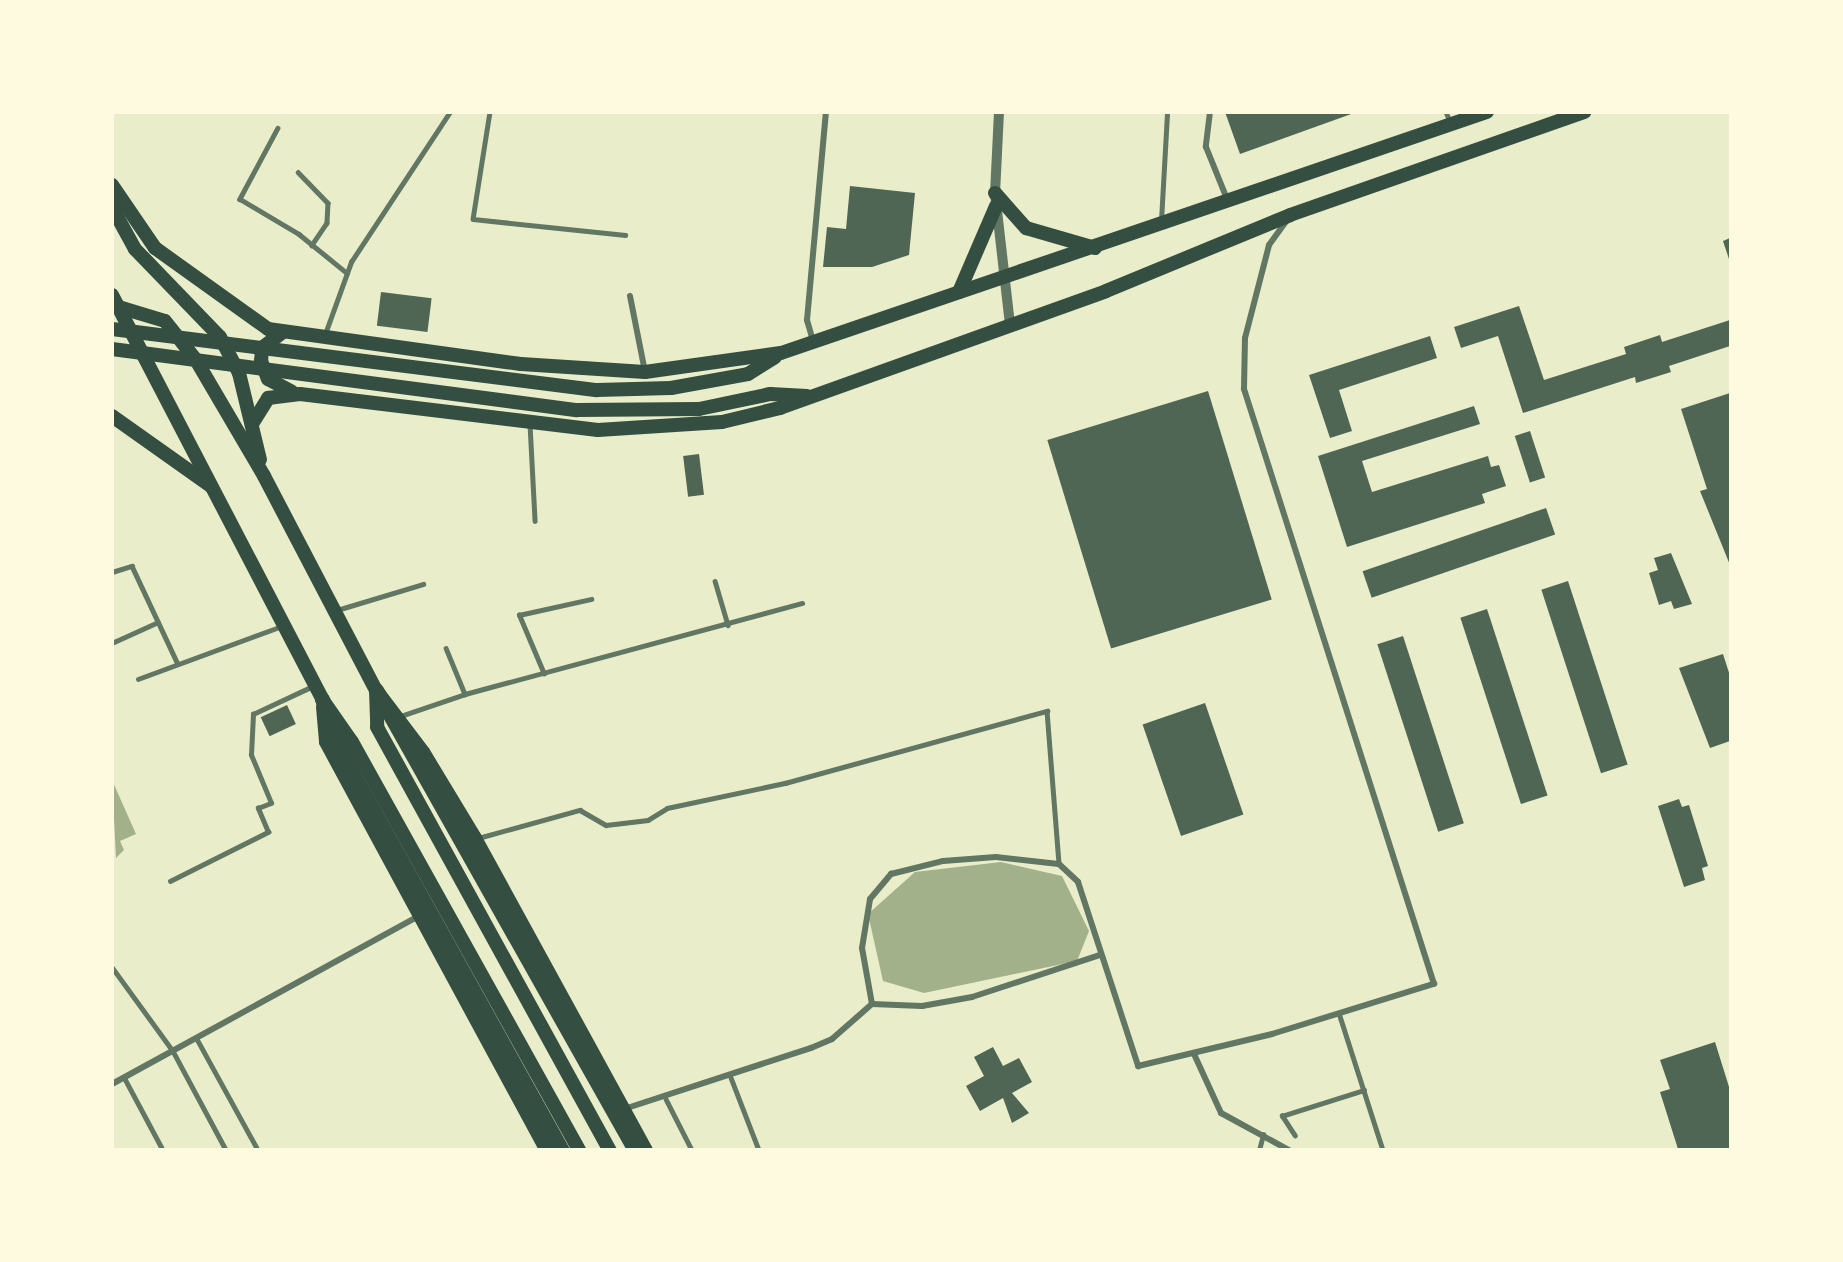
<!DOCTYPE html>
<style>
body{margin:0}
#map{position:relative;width:1843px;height:1262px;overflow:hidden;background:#e9edc9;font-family:"IBM Plex Sans",sans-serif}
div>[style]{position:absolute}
.water>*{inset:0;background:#a3b18a}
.building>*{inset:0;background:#4f6655;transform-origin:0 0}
.service>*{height:4.5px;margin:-2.25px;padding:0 2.25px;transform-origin:2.25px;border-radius:2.25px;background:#617663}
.minor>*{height:6px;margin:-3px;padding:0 3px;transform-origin:3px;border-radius:3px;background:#617663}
.tertiary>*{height:10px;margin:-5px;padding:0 5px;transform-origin:5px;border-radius:5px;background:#617663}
.primary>*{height:14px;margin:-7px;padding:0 7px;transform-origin:7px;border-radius:7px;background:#344e41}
.trunk>*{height:15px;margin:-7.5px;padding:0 7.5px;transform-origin:7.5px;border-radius:7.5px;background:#344e41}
span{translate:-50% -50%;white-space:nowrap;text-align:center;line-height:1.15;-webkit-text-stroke:4.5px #fefae0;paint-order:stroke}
.frame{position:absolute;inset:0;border:114px solid #fefae0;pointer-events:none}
</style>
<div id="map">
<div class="water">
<i style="clip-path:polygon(112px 780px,136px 834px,120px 841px,124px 850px,116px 858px)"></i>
<i style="clip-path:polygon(1001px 862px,1062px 876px,1089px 931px,1077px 961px,924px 993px,883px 981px,868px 914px,915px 872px)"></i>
</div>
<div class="building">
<i style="clip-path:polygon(1225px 112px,1354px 112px,1354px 113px,1240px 154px)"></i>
<i style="clip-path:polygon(850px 186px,915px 193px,909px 255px,872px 267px,823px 267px,827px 227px,846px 229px)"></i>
<i style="clip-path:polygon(1730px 238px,1730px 262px,1723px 241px)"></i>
<i style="left:381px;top:292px;width:51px;height:34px;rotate:7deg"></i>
<i style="clip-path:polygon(1519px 306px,1544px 380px,1626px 354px,1624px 347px,1660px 335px,1662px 342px,1730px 320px,1730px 346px,1669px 366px,1671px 372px,1652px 378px,1636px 383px,1635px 377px,1523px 413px,1498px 336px,1461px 348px,1454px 327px)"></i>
<i style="clip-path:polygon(1430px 336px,1437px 358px,1339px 390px,1352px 431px,1330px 438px,1309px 375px)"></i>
<i style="left:1208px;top:391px;width:218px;height:168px;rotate:73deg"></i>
<i style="clip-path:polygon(1730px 393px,1730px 565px,1700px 491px,1707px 489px,1681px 409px)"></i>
<i style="clip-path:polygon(1474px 406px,1480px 424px,1362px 461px,1372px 492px,1488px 456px,1491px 467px,1499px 465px,1506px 486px,1482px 494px,1485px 503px,1347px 547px,1318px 456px)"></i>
<i style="left:1530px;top:431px;width:49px;height:16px;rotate:72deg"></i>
<i style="left:699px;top:454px;width:41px;height:16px;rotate:83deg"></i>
<i style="left:1546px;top:508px;width:28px;height:194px;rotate:71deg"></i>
<i style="clip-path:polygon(1671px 553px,1692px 604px,1674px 609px,1671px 601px,1659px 605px,1649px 573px,1658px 570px,1654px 558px)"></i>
<i style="left:1568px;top:581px;width:193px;height:28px;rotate:72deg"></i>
<i style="left:1487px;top:609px;width:196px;height:28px;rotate:72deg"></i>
<i style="left:1403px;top:636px;width:197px;height:27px;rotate:72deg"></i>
<i style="clip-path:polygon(1723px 654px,1730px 676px,1730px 741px,1710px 748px,1679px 668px)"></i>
<i style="left:1205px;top:703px;width:118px;height:66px;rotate:71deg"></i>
<i style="left:287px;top:705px;width:21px;height:29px;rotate:65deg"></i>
<i style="clip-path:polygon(1679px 799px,1682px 807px,1689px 805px,1708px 866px,1702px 868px,1705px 880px,1684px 887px,1658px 806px)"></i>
<i style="clip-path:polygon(1715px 1042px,1730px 1090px,1730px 1149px,1678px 1149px,1660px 1092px,1670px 1089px,1660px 1060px)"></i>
<i style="clip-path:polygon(993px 1047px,1003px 1066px,1019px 1058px,1032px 1082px,1012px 1093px,1029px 1113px,1012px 1123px,1003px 1098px,980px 1111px,966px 1086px,984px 1076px,974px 1057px)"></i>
</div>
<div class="service">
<i style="left:490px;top:112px;width:108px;rotate:99deg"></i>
<i style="left:473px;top:219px;width:153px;rotate:6deg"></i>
<i style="left:1446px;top:112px;width:10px;rotate:66deg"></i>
<i style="left:278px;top:128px;width:81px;rotate:118.2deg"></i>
<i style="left:240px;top:199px;width:69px;rotate:30.7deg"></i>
<i style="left:299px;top:234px;width:62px;rotate:39.1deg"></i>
<i style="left:298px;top:172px;width:43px;rotate:45.9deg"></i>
<i style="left:328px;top:203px;width:20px;rotate:93deg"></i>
<i style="left:327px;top:223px;width:27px;rotate:124deg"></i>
<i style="left:1161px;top:221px;width:109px;rotate:-86.8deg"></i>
<i style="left:325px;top:334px;width:77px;rotate:-70.1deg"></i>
<i style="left:351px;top:262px;width:180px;rotate:-56.6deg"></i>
<i style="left:530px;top:424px;width:97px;rotate:87deg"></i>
<i style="left:112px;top:572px;width:21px;rotate:-17deg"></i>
<i style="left:132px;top:566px;width:108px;rotate:64.9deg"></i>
<i style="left:715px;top:581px;width:46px;rotate:73.5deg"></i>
<i style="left:337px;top:610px;width:90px;rotate:-16.8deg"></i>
<i style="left:114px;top:642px;width:48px;rotate:-24.4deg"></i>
<i style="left:446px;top:648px;width:50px;rotate:67.6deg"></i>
<i style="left:544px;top:674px;width:64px;rotate:-113deg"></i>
<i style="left:519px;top:615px;width:74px;rotate:-12.5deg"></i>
<i style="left:138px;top:679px;width:153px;rotate:-20.2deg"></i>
<i style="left:398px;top:717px;width:71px;rotate:-18.9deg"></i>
<i style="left:465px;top:694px;width:349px;rotate:-15.1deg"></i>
<i style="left:478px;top:838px;width:106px;rotate:-15.4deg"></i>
<i style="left:580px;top:810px;width:30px;rotate:30deg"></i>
<i style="left:606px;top:825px;width:42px;rotate:-6.8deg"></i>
<i style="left:648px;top:820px;width:22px;rotate:-32deg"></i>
<i style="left:667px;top:808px;width:121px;rotate:-12deg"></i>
<i style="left:785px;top:783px;width:272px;rotate:-15.4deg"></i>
<i style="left:1047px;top:711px;width:153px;rotate:85.5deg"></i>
<i style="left:170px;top:881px;width:110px;rotate:-26.6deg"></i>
<i style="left:268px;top:832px;width:26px;rotate:-113deg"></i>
<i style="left:258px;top:808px;width:14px;rotate:-21deg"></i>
<i style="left:271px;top:803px;width:52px;rotate:-112.6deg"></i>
<i style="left:251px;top:755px;width:41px;rotate:-87.2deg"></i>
<i style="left:253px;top:714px;width:66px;rotate:-25deg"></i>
<i style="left:112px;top:967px;width:104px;rotate:54deg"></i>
<i style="left:173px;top:1051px;width:112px;rotate:61.8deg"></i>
<i style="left:1339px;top:1013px;width:144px;rotate:72.2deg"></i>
<i style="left:197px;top:1039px;width:127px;rotate:61.2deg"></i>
<i style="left:730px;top:1075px;width:80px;rotate:68.9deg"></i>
<i style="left:124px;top:1077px;width:83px;rotate:61.9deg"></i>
<i style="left:666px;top:1099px;width:57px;rotate:63deg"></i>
<i style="left:1295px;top:1136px;width:24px;rotate:-123deg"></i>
<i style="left:1282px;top:1116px;width:86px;rotate:-17.6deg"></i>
<i style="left:1259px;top:1150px;width:16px;rotate:-75deg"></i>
</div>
<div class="minor">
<i style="left:1210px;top:112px;width:35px;rotate:97deg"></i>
<i style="left:1206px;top:147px;width:56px;rotate:68deg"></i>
<i style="left:630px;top:296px;width:77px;rotate:78.8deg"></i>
<i style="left:813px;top:341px;width:22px;rotate:-106deg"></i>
<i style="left:807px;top:320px;width:209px;rotate:-84.8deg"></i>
<i style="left:872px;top:1004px;width:57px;rotate:-100.1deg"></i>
<i style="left:862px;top:948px;width:50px;rotate:-80.7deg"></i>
<i style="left:870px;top:899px;width:33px;rotate:-50deg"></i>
<i style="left:891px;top:874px;width:54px;rotate:-14deg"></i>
<i style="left:943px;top:861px;width:53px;rotate:-4.3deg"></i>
<i style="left:996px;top:857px;width:63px;rotate:6.3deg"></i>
<i style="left:1059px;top:864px;width:26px;rotate:43deg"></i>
<i style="left:1078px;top:882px;width:194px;rotate:71.9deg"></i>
<i style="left:1138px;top:1066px;width:138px;rotate:-13.4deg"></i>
<i style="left:1272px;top:1034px;width:170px;rotate:-17.2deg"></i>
<i style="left:1434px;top:984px;width:625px;rotate:-107.71deg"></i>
<i style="left:1244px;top:389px;width:51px;rotate:-88.9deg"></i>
<i style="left:1245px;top:338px;width:96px;rotate:-75.5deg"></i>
<i style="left:1269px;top:245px;width:32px;rotate:-54deg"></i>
<i style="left:1194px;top:1054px;width:65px;rotate:65.4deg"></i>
<i style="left:1221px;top:1113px;width:77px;rotate:28.6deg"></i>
<i style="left:112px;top:1084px;width:350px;rotate:-28.7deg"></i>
<i style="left:624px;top:1109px;width:197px;rotate:-18.1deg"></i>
<i style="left:811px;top:1048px;width:23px;rotate:-23deg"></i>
<i style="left:832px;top:1039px;width:53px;rotate:-41.2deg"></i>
<i style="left:872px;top:1004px;width:50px;rotate:2.3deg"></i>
<i style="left:922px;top:1006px;width:51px;rotate:-10.2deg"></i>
<i style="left:972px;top:997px;width:135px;rotate:-18.2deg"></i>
</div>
<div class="tertiary">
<i style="left:999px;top:112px;width:81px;rotate:92.8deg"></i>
<i style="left:995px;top:193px;width:132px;rotate:83.5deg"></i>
</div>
<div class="primary">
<i style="left:112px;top:185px;width:76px;rotate:55.7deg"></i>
<i style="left:155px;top:248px;width:139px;rotate:35.6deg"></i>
<i style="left:268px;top:329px;width:255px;rotate:7.9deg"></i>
<i style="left:521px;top:364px;width:124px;rotate:3.7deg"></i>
<i style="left:645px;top:372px;width:137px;rotate:-8deg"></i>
<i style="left:781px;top:353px;width:746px;rotate:-18.85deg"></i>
<i style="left:995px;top:193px;width:47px;rotate:48.5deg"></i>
<i style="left:1026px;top:228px;width:72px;rotate:16.2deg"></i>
<i style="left:112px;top:207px;width:48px;rotate:61.3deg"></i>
<i style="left:135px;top:249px;width:122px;rotate:46deg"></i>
<i style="left:220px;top:337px;width:41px;rotate:62.2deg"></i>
<i style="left:239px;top:373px;width:89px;rotate:76.4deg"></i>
<i style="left:959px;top:292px;width:94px;rotate:-66.7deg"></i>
<i style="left:112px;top:295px;width:455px;rotate:62.5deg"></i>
<i style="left:322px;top:699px;width:52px;rotate:55.1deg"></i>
<i style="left:352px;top:742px;width:467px;rotate:60.9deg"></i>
<i style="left:112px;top:305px;width:55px;rotate:16.8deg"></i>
<i style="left:165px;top:321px;width:50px;rotate:51.5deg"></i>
<i style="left:196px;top:360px;width:134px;rotate:59.6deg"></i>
<i style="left:264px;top:476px;width:242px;rotate:62.4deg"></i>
<i style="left:376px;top:690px;width:78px;rotate:52.8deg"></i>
<i style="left:423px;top:752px;width:100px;rotate:58.8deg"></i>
<i style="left:475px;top:838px;width:356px;rotate:61.3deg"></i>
<i style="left:112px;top:329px;width:489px;rotate:7.2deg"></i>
<i style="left:597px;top:390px;width:74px;rotate:-1.5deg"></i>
<i style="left:671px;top:388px;width:78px;rotate:-10.3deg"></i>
<i style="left:748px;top:374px;width:32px;rotate:-32deg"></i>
<i style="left:283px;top:332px;width:26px;rotate:143deg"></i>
<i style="left:262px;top:348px;width:13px;rotate:94deg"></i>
<i style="left:261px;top:361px;width:19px;rotate:69deg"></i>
<i style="left:268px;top:379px;width:27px;rotate:28deg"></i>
<i style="left:112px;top:349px;width:469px;rotate:7.5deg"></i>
<i style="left:577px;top:410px;width:122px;rotate:-0.5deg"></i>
<i style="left:699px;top:409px;width:73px;rotate:-11.9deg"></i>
<i style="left:770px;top:394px;width:37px;rotate:3deg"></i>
<i style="left:112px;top:416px;width:121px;rotate:35.3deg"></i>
<i style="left:252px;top:424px;width:31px;rotate:-58deg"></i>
<i style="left:268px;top:398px;width:32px;rotate:-7deg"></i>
<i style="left:300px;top:394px;width:300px;rotate:6.9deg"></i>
<i style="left:598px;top:430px;width:124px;rotate:-3.7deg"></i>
<i style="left:722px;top:422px;width:60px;rotate:-13.6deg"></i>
<i style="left:780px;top:408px;width:346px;rotate:-19.7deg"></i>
<i style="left:1106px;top:291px;width:199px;rotate:-22.4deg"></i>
<i style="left:1290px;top:215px;width:312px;rotate:-19.3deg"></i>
<i style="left:376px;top:690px;width:37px;rotate:88deg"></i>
<i style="left:377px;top:727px;width:483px;rotate:61.2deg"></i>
<i style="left:323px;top:707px;width:35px;rotate:85deg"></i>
<i style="left:326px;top:742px;width:464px;rotate:61.6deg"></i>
</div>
<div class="trunk">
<i style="left:376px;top:690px;width:528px;rotate:60.62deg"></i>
<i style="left:322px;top:699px;width:74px;rotate:67.9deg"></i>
<i style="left:350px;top:768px;width:437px;rotate:61deg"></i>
</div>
<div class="frame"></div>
</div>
